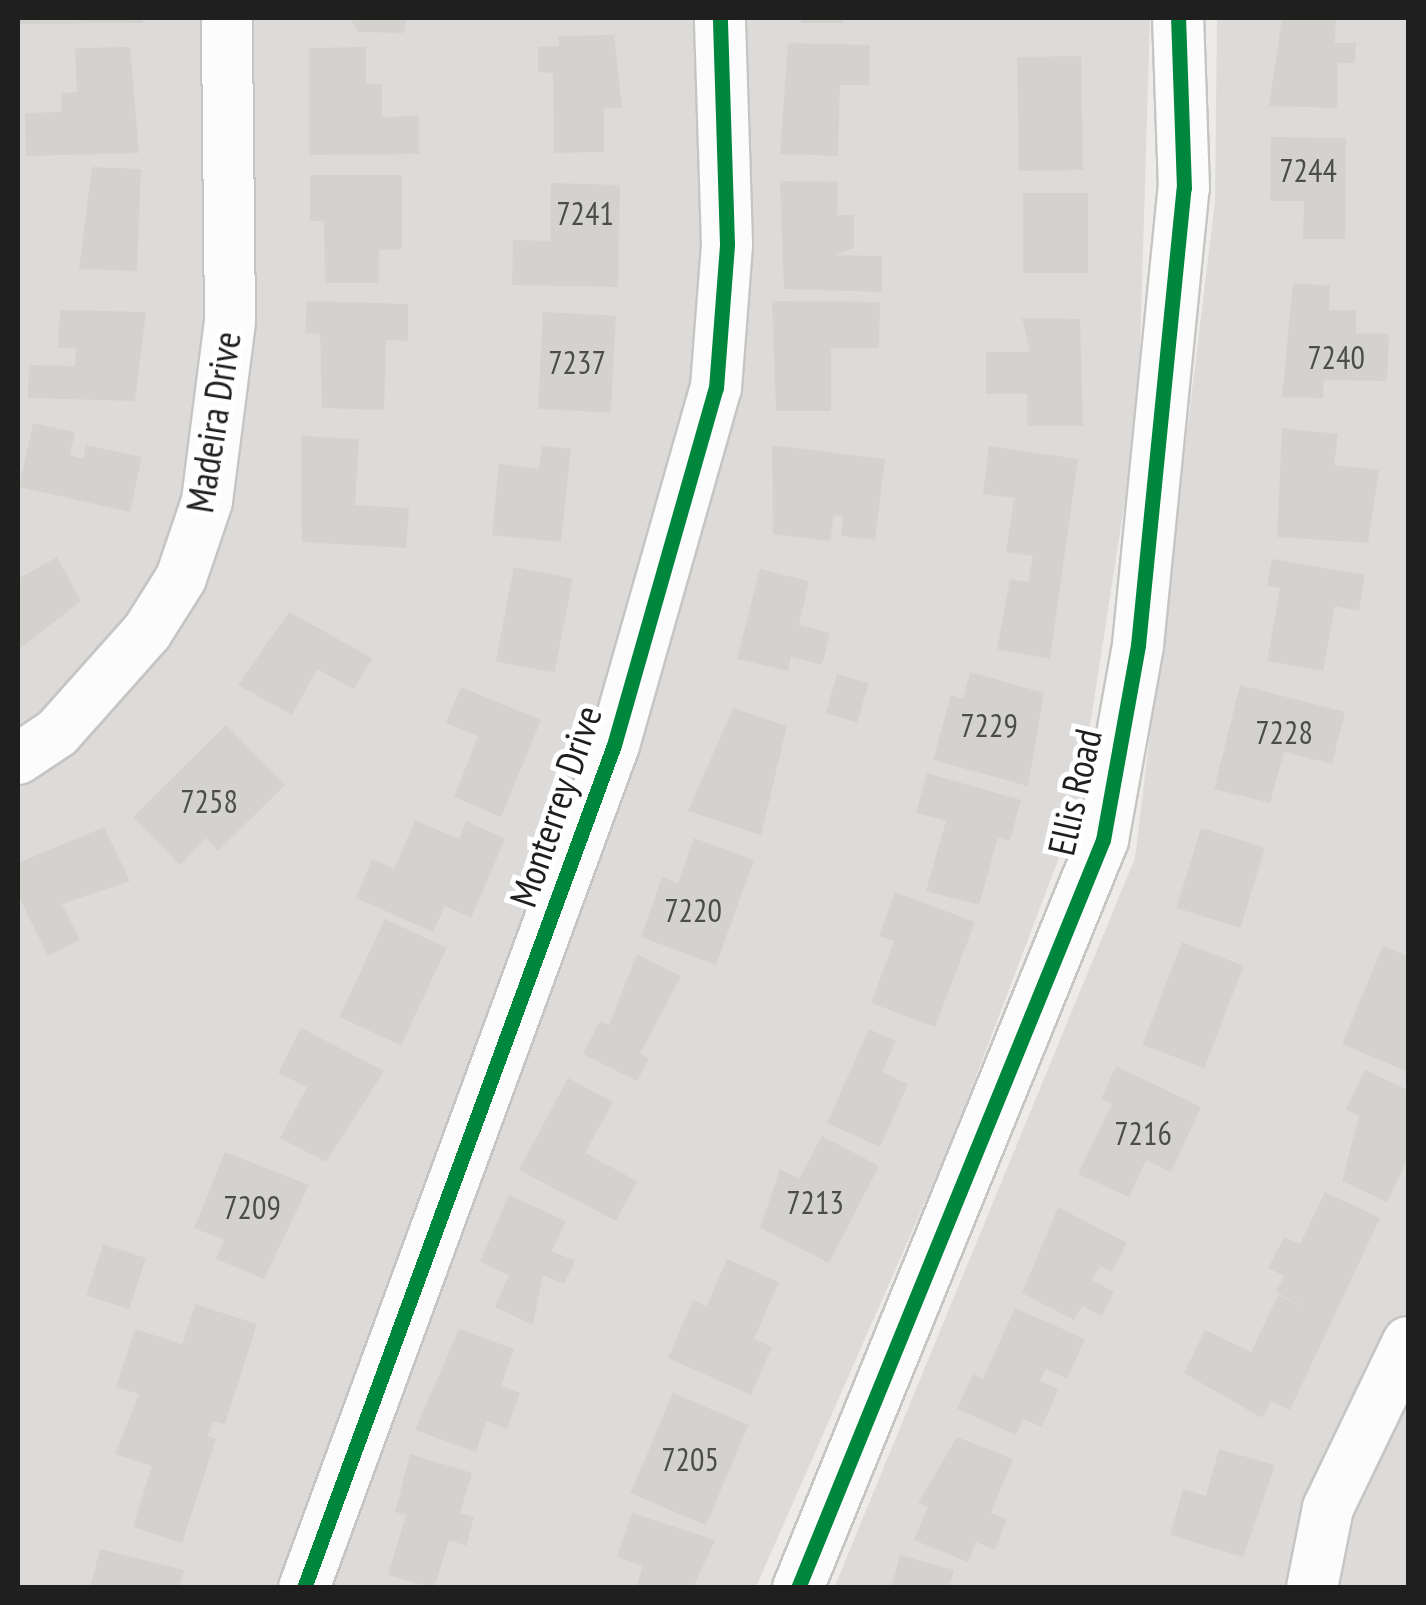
<!DOCTYPE html>
<style>
body{margin:0}
#map{position:relative;width:1426px;height:1605px;overflow:hidden;background:#edebe8;font-family:"PT Sans Narrow",sans-serif}
div>[style]{position:absolute}
.residential>*{inset:0;background:#dcdbd9}
.building>*{inset:0;background:#d4d2cf;transform-origin:0 0}
.roads{filter:drop-shadow(2px 0 #c6c5c4) drop-shadow(-2px 0 #c6c5c4) drop-shadow(0 2px #c6c5c4) drop-shadow(0 -2px #c6c5c4)}
.minor>*{height:50px;margin:-25px;padding:0 25px;transform-origin:25px;border-radius:25px;background:#fcfcfc}
.cycleway>*{height:15px;margin:-7.5px;padding:0 7.5px;transform-origin:7.5px;border-radius:7.5px;background:#00873e}
span{translate:-50% -50%;white-space:nowrap;text-align:center;line-height:1.15;-webkit-text-stroke:10px #fff;paint-order:stroke}
.number-label{font-size:32px;color:#4c4c4b}
.number-label span{-webkit-text-stroke-width:0}
.street-label{font-size:38px;color:#1f1f1f}
.frame{position:absolute;inset:0;border:20px solid #1f1f1f;pointer-events:none}
</style>
<div id="map">
<div class="residential">
<i style="clip-path:polygon(18px 18px,1150px 18px,1138px 416px,1077px 810px,950px 1145px,756px 1587px,18px 1587px)"></i>
<i style="clip-path:polygon(1217px 18px,1408px 18px,1408px 1587px,834px 1588px,1135px 858px,1215px 202px)"></i>
</div>
<div class="building">
<i style="clip-path:polygon(18px 18px,143px 18px,143px 23px,18px 24px)"></i>
<i style="clip-path:polygon(350px 18px,406px 18px,406px 22px,404px 33px,358px 32px)"></i>
<i style="left:801px;top:18px;width:42px;height:5px"></i>
<i style="clip-path:polygon(1282px 18px,1336px 18px,1335px 43px,1356px 43px,1355px 63px,1338px 63px,1337px 108px,1269px 106px)"></i>
<i style="clip-path:polygon(614px 35px,622px 108px,604px 108px,604px 152px,554px 153px,553px 73px,538px 72px,538px 47px,559px 46px,558px 36px)"></i>
<i style="clip-path:polygon(788px 43px,870px 45px,869px 85px,840px 85px,838px 156px,780px 154px)"></i>
<i style="clip-path:polygon(130px 47px,139px 153px,26px 156px,25px 113px,62px 112px,61px 93px,77px 92px,75px 48px)"></i>
<i style="clip-path:polygon(366px 47px,366px 84px,382px 84px,382px 117px,419px 116px,419px 154px,309px 155px,309px 48px)"></i>
<i style="left:1081px;top:56px;width:114px;height:64px;rotate:89deg"></i>
<i style="clip-path:polygon(1271px 137px,1346px 138px,1345px 239px,1303px 239px,1304px 201px,1270px 201px)"></i>
<i style="clip-path:polygon(92px 167px,141px 169px,137px 271px,79px 269px)"></i>
<i style="clip-path:polygon(310px 175px,402px 175px,402px 249px,379px 250px,379px 283px,325px 283px,324px 221px,310px 221px)"></i>
<i style="clip-path:polygon(780px 181px,838px 182px,837px 215px,854px 215px,854px 248px,834px 255px,882px 256px,882px 292px,784px 289px)"></i>
<i style="clip-path:polygon(551px 183px,620px 185px,618px 287px,512px 285px,513px 240px,550px 241px)"></i>
<i style="left:1023px;top:193px;width:65px;height:80px"></i>
<i style="clip-path:polygon(1293px 284px,1330px 285px,1329px 310px,1356px 310px,1356px 333px,1389px 334px,1387px 381px,1324px 380px,1323px 398px,1282px 397px)"></i>
<i style="clip-path:polygon(307px 301px,408px 304px,408px 341px,386px 340px,384px 410px,322px 408px,320px 334px,305px 333px)"></i>
<i style="clip-path:polygon(772px 301px,880px 302px,879px 348px,831px 348px,831px 411px,776px 411px)"></i>
<i style="clip-path:polygon(60px 310px,146px 312px,135px 401px,28px 398px,29px 365px,75px 366px,76px 348px,58px 348px)"></i>
<i style="left:543px;top:312px;width:73px;height:97px;rotate:3deg"></i>
<i style="clip-path:polygon(1022px 318px,1080px 319px,1083px 426px,1027px 426px,1027px 394px,986px 394px,986px 352px,1030px 352px)"></i>
<i style="clip-path:polygon(33px 423px,75px 432px,70px 455px,83px 459px,86px 445px,142px 457px,130px 512px,19px 487px)"></i>
<i style="clip-path:polygon(1282px 428px,1338px 434px,1334px 465px,1379px 470px,1368px 543px,1277px 537px)"></i>
<i style="clip-path:polygon(301px 436px,359px 439px,355px 505px,409px 508px,406px 548px,302px 542px)"></i>
<i style="clip-path:polygon(772px 445px,885px 459px,875px 540px,841px 536px,843px 516px,834px 515px,830px 541px,773px 534px)"></i>
<i style="clip-path:polygon(542px 446px,571px 449px,561px 542px,492px 535px,499px 464px,539px 469px)"></i>
<i style="clip-path:polygon(989px 446px,1078px 459px,1050px 659px,997px 649px,1010px 579px,1028px 582px,1033px 556px,1006px 552px,1014px 498px,983px 494px)"></i>
<i style="clip-path:polygon(57px 557px,81px 601px,18px 650px,18px 579px)"></i>
<i style="clip-path:polygon(1272px 559px,1365px 575px,1359px 611px,1335px 606px,1323px 671px,1267px 661px,1280px 588px,1267px 586px)"></i>
<i style="left:514px;top:567px;width:60px;height:96px;rotate:11deg"></i>
<i style="clip-path:polygon(760px 569px,809px 581px,799px 625px,830px 633px,822px 665px,791px 657px,788px 671px,737px 659px)"></i>
<i style="clip-path:polygon(289px 612px,372px 658px,354px 689px,317px 669px,292px 715px,238px 685px)"></i>
<i style="clip-path:polygon(970px 672px,1044px 693px,1028px 786px,933px 760px,951px 695px,963px 699px)"></i>
<i style="left:837px;top:674px;width:33px;height:41px;rotate:16deg"></i>
<i style="clip-path:polygon(1240px 685px,1345px 712px,1332px 764px,1284px 752px,1270px 803px,1214px 789px)"></i>
<i style="clip-path:polygon(461px 687px,541px 720px,501px 817px,454px 797px,478px 736px,446px 723px)"></i>
<i style="clip-path:polygon(733px 708px,787px 726px,761px 835px,688px 811px)"></i>
<i style="clip-path:polygon(226px 725px,285px 785px,218px 851px,206px 838px,180px 865px,133px 817px)"></i>
<i style="clip-path:polygon(927px 773px,1021px 800px,1010px 841px,998px 838px,979px 905px,926px 891px,946px 821px,916px 813px)"></i>
<i style="clip-path:polygon(415px 820px,459px 839px,466px 821px,505px 839px,471px 918px,445px 906px,433px 932px,356px 898px,372px 859px,394px 869px)"></i>
<i style="clip-path:polygon(104px 827px,130px 881px,62px 904px,80px 940px,48px 956px,18px 895px,18px 863px)"></i>
<i style="left:1201px;top:828px;width:67px;height:84px;rotate:17deg"></i>
<i style="clip-path:polygon(694px 838px,754px 860px,716px 965px,641px 937px,662px 877px,678px 883px)"></i>
<i style="clip-path:polygon(895px 892px,975px 922px,935px 1027px,871px 1003px,894px 941px,879px 936px)"></i>
<i style="left:385px;top:919px;width:68px;height:108px;rotate:25deg"></i>
<i style="left:1182px;top:942px;width:66px;height:110px;rotate:21deg"></i>
<i style="clip-path:polygon(1383px 946px,1408px 956px,1408px 1072px,1342px 1044px)"></i>
<i style="clip-path:polygon(637px 954px,681px 976px,640px 1054px,649px 1059px,637px 1081px,583px 1054px,600px 1021px,609px 1025px)"></i>
<i style="clip-path:polygon(301px 1028px,384px 1071px,326px 1162px,280px 1138px,307px 1087px,278px 1073px)"></i>
<i style="clip-path:polygon(869px 1029px,896px 1041px,882px 1072px,908px 1084px,880px 1147px,827px 1123px)"></i>
<i style="clip-path:polygon(1116px 1066px,1201px 1107px,1171px 1172px,1146px 1160px,1129px 1197px,1078px 1174px,1112px 1104px,1101px 1099px)"></i>
<i style="clip-path:polygon(1365px 1070px,1408px 1090px,1408px 1158px,1387px 1202px,1342px 1181px,1359px 1116px,1346px 1110px)"></i>
<i style="clip-path:polygon(568px 1078px,613px 1102px,585px 1153px,637px 1181px,616px 1221px,519px 1170px)"></i>
<i style="clip-path:polygon(822px 1136px,879px 1166px,829px 1263px,760px 1228px,780px 1169px,799px 1179px)"></i>
<i style="clip-path:polygon(225px 1152px,309px 1185px,264px 1279px,216px 1259px,224px 1240px,194px 1228px)"></i>
<i style="clip-path:polygon(1325px 1192px,1380px 1218px,1290px 1410px,1271px 1401px,1262px 1418px,1184px 1373px,1205px 1330px,1251px 1352px,1278px 1295px,1304px 1307px,1276px 1292px,1284px 1276px,1268px 1268px,1284px 1237px,1300px 1244px)"></i>
<i style="clip-path:polygon(509px 1195px,566px 1221px,552px 1251px,575px 1261px,564px 1284px,543px 1275px,533px 1325px,495px 1307px,509px 1275px,480px 1262px)"></i>
<i style="clip-path:polygon(1058px 1207px,1127px 1243px,1112px 1272px,1100px 1266px,1092px 1280px,1114px 1292px,1102px 1316px,1082px 1306px,1074px 1320px,1022px 1293px)"></i>
<i style="left:103px;top:1244px;width:45px;height:54px;rotate:18deg"></i>
<i style="clip-path:polygon(727px 1259px,779px 1282px,754px 1339px,772px 1347px,751px 1395px,668px 1358px,693px 1300px,707px 1306px)"></i>
<i style="clip-path:polygon(195px 1304px,257px 1324px,225px 1424px,213px 1421px,208px 1436px,216px 1439px,182px 1543px,133px 1527px,152px 1466px,115px 1454px,139px 1394px,116px 1387px,135px 1329px,182px 1344px)"></i>
<i style="clip-path:polygon(1015px 1308px,1085px 1339px,1067px 1379px,1046px 1369px,1040px 1381px,1058px 1389px,1042px 1427px,1023px 1419px,1016px 1435px,957px 1409px,973px 1374px,983px 1379px)"></i>
<i style="clip-path:polygon(459px 1329px,514px 1349px,501px 1386px,520px 1393px,507px 1429px,486px 1421px,476px 1452px,415px 1430px)"></i>
<i style="left:673px;top:1393px;width:82px;height:109px;rotate:23deg"></i>
<i style="clip-path:polygon(957px 1437px,1013px 1459px,991px 1513px,1007px 1519px,995px 1550px,976px 1542px,968px 1562px,914px 1540px,928px 1507px,918px 1503px)"></i>
<i style="clip-path:polygon(1219px 1449px,1275px 1465px,1243px 1557px,1170px 1535px,1183px 1489px,1206px 1496px)"></i>
<i style="clip-path:polygon(410px 1454px,472px 1473px,460px 1513px,474px 1517px,466px 1546px,449px 1540px,434px 1588px,388px 1575px,406px 1515px,395px 1512px)"></i>
<i style="clip-path:polygon(632px 1513px,715px 1540px,693px 1588px,636px 1588px,643px 1566px,617px 1557px)"></i>
<i style="clip-path:polygon(100px 1549px,184px 1570px,179px 1588px,90px 1588px)"></i>
<i style="clip-path:polygon(900px 1555px,954px 1570px,949px 1588px,891px 1588px)"></i>
</div>
<div class="roads">
<div class="minor">
<i style="left:18px;top:759px;width:47px;rotate:-33.7deg"></i>
<i style="left:57px;top:733px;width:135px;rotate:-48.3deg"></i>
<i style="left:147px;top:632px;width:64px;rotate:-57.8deg"></i>
<i style="left:181px;top:578px;width:81px;rotate:-71.3deg"></i>
<i style="left:207px;top:501px;width:181px;rotate:-82.7deg"></i>
<i style="left:230px;top:321px;width:303px;rotate:-90.6deg"></i>
<i style="left:304px;top:1588px;width:898px;rotate:-69.81deg"></i>
<i style="left:614px;top:745px;width:371px;rotate:-74.1deg"></i>
<i style="left:716px;top:388px;width:144px;rotate:-85.6deg"></i>
<i style="left:727px;top:244px;width:226px;rotate:-91.8deg"></i>
<i style="left:798px;top:1588px;width:808px;rotate:-67.82deg"></i>
<i style="left:1103px;top:840px;width:198px;rotate:-79.8deg"></i>
<i style="left:1138px;top:645px;width:459px;rotate:-84.3deg"></i>
<i style="left:1184px;top:188px;width:170px;rotate:-92deg"></i>
<i style="left:1312px;top:1588px;width:82px;rotate:-78.7deg"></i>
<i style="left:1328px;top:1508px;width:184px;rotate:-64.3deg"></i>
</div>
</div>
<div class="cycleway">
<i style="left:304px;top:1588px;width:898px;rotate:-69.81deg"></i>
<i style="left:614px;top:745px;width:371px;rotate:-74.1deg"></i>
<i style="left:716px;top:388px;width:144px;rotate:-85.6deg"></i>
<i style="left:727px;top:244px;width:226px;rotate:-91.8deg"></i>
<i style="left:798px;top:1588px;width:808px;rotate:-67.82deg"></i>
<i style="left:1103px;top:840px;width:198px;rotate:-79.8deg"></i>
<i style="left:1138px;top:645px;width:459px;rotate:-84.3deg"></i>
<i style="left:1184px;top:188px;width:170px;rotate:-92deg"></i>
</div>
<div class="number-label">
<span style="left:1308px;top:170px">7244</span>
<span style="left:585px;top:213px">7241</span>
<span style="left:1336px;top:357px">7240</span>
<span style="left:577px;top:362px">7237</span>
<span style="left:989px;top:725px">7229</span>
<span style="left:1284px;top:732px">7228</span>
<span style="left:209px;top:801px">7258</span>
<span style="left:693px;top:910px">7220</span>
<span style="left:1143px;top:1133px">7216</span>
<span style="left:815px;top:1202px">7213</span>
<span style="left:252px;top:1207px">7209</span>
<span style="left:690px;top:1459px">7205</span>
</div>
<div class="street-label">
<span style="left:213px;top:422px;rotate:-81deg">Madeira Drive</span>
<span style="left:1074px;top:792px;rotate:-77deg">Ellis Road</span>
<span style="left:555px;top:806px;rotate:-71deg">Monterrey Drive</span>
</div>
<div class="frame"></div>
</div>
